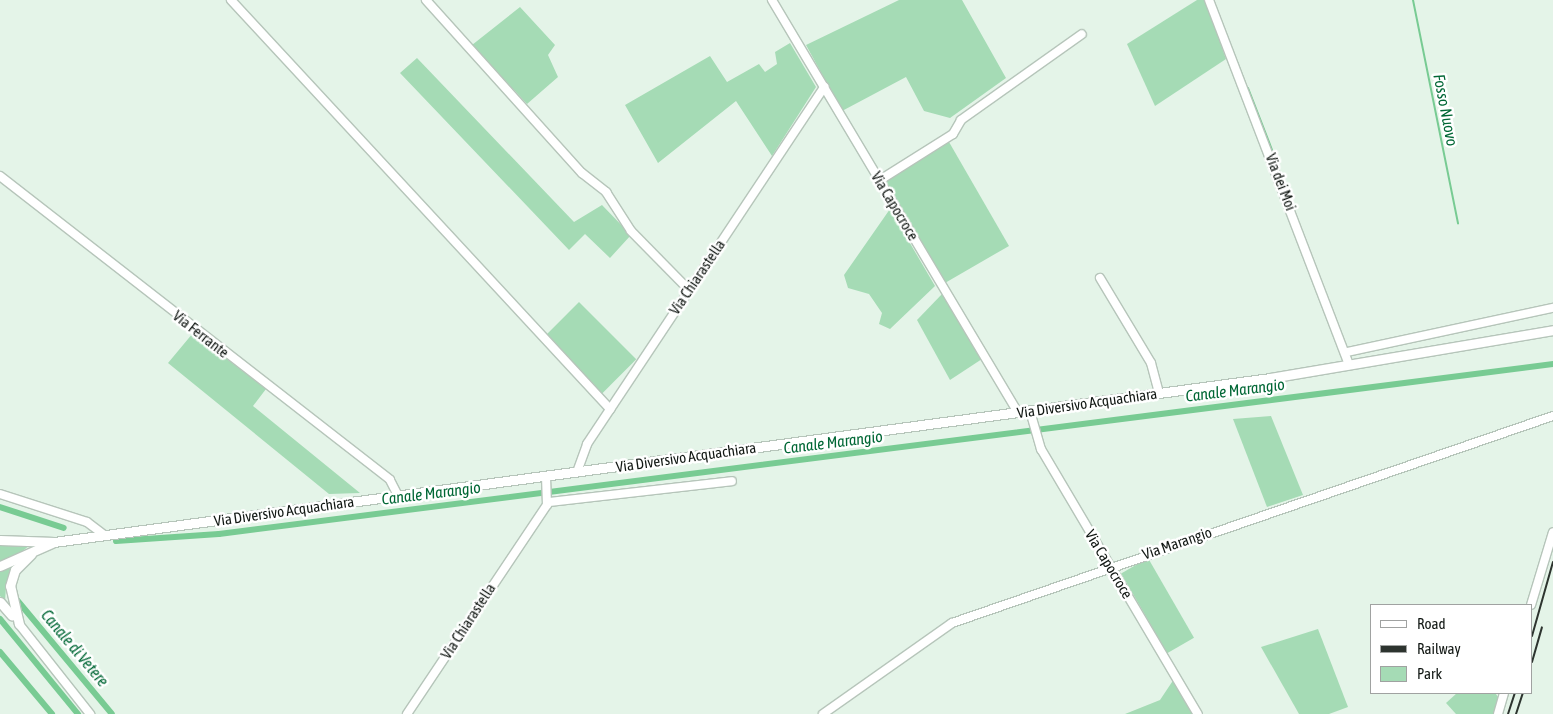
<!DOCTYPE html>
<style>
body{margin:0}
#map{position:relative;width:1553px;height:714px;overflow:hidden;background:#e4f4e8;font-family:"Asap Condensed",sans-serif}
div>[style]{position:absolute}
.green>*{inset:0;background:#a5dbb5;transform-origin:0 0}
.stream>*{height:2px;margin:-1px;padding:0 1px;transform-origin:1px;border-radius:1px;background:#78cb93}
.canal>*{height:6px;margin:-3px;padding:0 3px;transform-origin:3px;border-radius:3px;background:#78cb93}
.roads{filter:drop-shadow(1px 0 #b6c5ba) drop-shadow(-1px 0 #b6c5ba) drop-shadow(0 1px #b6c5ba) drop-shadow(0 -1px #b6c5ba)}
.minor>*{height:8px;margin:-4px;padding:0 4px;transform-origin:4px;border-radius:4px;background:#fff}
.major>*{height:9px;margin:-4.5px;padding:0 4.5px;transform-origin:4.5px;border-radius:4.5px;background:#fff}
.rail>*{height:2px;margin:-1px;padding:0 1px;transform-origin:1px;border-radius:1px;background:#2d342f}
span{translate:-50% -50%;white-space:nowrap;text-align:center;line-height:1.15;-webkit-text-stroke:5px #fff;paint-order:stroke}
.street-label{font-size:15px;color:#111713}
.water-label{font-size:16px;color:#006735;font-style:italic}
.legend{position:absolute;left:1370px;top:604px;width:162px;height:90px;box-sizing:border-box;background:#fff;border:1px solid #a0a2a1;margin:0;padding:6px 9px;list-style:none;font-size:15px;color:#111713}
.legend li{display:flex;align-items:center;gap:10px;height:25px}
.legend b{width:25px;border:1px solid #a0a2a1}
</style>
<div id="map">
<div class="green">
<i style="clip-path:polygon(899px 0,962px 0,1006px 78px,950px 118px,924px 111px,906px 77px,842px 111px,806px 45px)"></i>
<i style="clip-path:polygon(1197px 0,1205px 0,1226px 59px,1155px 106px,1127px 44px)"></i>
<i style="clip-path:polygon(520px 7px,555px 45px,548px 55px,558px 77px,527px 104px,472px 45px)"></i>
<i style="clip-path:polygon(790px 43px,816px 87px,772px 156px,736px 101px,658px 163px,625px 105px,710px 56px,727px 82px,759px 64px,765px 72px,777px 64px,775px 52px)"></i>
<i style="clip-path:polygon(417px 58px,574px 222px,602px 205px,631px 235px,610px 258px,585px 234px,569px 250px,400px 73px)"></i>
<i style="left:949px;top:142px;width:120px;height:74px;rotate:60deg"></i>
<i style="clip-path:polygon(890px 209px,935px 286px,890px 329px,879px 324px,882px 313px,869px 294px,848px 288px,844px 275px)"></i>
<i style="clip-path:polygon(943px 293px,982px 359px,950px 380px,917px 320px)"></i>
<i style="left:579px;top:302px;width:81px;height:49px;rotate:45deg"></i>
<i style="clip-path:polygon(193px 333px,266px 389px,253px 406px,360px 493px,329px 494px,168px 363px)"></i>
<i style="clip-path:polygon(1271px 416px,1303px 495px,1267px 507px,1233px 419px)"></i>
<i style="clip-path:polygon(30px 545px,19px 554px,0 564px,0 546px)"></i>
<i style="left:1148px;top:558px;width:92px;height:31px;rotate:60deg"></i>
<i style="clip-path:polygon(15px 562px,6px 586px,5px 602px,0 596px,0 570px)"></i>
<i style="clip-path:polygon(1318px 629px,1348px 707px,1329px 714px,1299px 714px,1261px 647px)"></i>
<i style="clip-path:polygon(1174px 679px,1193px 714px,1125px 714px,1160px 700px)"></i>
<i style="clip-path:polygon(1457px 693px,1495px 693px,1499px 698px,1494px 714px,1456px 714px,1446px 703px)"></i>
</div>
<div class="stream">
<i style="left:1413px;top:0;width:228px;rotate:78.6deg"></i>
<i style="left:1237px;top:62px;width:22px;rotate:69deg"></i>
<i style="left:1248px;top:88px;width:66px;rotate:68.8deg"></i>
</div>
<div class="canal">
<i style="left:0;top:507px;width:67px;rotate:18.2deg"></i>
<i style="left:116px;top:541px;width:103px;rotate:-3.9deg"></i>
<i style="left:219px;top:534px;width:1345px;rotate:-7.26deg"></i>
<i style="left:17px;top:600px;width:148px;rotate:50.2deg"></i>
<i style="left:0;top:619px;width:123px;rotate:50.6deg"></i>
<i style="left:0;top:652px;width:81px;rotate:50deg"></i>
</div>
<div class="roads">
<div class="minor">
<i style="left:231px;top:0;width:558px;rotate:47.18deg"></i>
<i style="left:426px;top:0;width:233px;rotate:48deg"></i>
<i style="left:582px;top:173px;width:31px;rotate:38deg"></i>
<i style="left:606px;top:192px;width:46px;rotate:57.3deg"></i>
<i style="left:631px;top:231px;width:83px;rotate:45.5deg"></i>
<i style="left:772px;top:0;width:480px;rotate:59.2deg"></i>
<i style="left:1209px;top:0;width:391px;rotate:69deg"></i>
<i style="left:0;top:176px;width:494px;rotate:37.9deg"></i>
<i style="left:390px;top:480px;width:18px;rotate:63deg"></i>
<i style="left:880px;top:180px;width:86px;rotate:-32.2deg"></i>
<i style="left:953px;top:134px;width:16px;rotate:-60deg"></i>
<i style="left:961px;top:120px;width:148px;rotate:-35.4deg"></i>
<i style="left:1100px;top:278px;width:99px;rotate:59deg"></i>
<i style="left:1151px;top:363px;width:31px;rotate:75deg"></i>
<i style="left:1347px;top:352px;width:211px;rotate:-12.1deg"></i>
<i style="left:1030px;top:411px;width:40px;rotate:74deg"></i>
<i style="left:1041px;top:449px;width:308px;rotate:59.4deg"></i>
<i style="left:577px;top:472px;width:30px;rotate:-70deg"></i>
<i style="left:587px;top:444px;width:429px;rotate:-56.4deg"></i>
<i style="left:0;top:494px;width:91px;rotate:17.8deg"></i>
<i style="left:87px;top:522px;width:21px;rotate:37deg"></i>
<i style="left:549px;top:502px;width:184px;rotate:-6.5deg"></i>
<i style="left:1531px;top:605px;width:76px;rotate:-73.2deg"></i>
<i style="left:19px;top:624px;width:115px;rotate:51.7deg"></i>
<i style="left:407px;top:714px;width:252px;rotate:-56.2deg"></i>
<i style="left:547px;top:505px;width:29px;rotate:-92deg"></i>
<i style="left:823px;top:714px;width:158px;rotate:-35.2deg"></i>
<i style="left:952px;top:623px;width:636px;rotate:-19.01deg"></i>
<i style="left:1498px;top:714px;width:22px;rotate:-74deg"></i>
</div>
<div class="major">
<i style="left:0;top:540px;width:54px;rotate:2.1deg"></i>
<i style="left:54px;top:542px;width:1227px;rotate:-7.68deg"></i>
<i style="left:1270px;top:378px;width:287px;rotate:-9.6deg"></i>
<i style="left:0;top:566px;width:57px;rotate:-23.9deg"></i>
<i style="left:0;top:602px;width:18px;rotate:49deg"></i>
<i style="left:19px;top:624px;width:39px;rotate:-103deg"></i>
<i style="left:10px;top:586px;width:17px;rotate:-73deg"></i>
<i style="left:15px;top:570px;width:23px;rotate:-45deg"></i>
</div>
</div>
<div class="rail">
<i style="left:1532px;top:636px;width:77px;rotate:-74.2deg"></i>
<i style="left:1532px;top:662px;width:36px;rotate:-74deg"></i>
<i style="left:1508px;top:714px;width:22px;rotate:-72deg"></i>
<i style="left:1516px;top:714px;width:22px;rotate:-72deg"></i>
</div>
<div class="street-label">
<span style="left:1281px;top:182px;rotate:69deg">Via dei Moi</span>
<span style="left:895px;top:206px;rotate:59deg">Via Capocroce</span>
<span style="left:697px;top:277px;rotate:-56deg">Via Chiarastella</span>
<span style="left:201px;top:334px;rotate:38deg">Via Ferrante</span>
<span style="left:1087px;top:403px;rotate:-8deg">Via Diversivo Acquachiara</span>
<span style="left:686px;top:457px;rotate:-8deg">Via Diversivo Acquachiara</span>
<span style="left:284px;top:511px;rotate:-8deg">Via Diversivo Acquachiara</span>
<span style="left:1177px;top:543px;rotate:-19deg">Via Marangio</span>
<span style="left:1109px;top:564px;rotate:59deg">Via Capocroce</span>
<span style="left:468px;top:621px;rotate:-57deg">Via Chiarastella</span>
</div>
<div class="water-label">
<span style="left:1446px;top:110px;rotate:79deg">Fosso Nuovo</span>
<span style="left:1235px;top:390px;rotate:-7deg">Canale Marangio</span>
<span style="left:833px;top:442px;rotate:-7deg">Canale Marangio</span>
<span style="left:431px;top:493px;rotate:-7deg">Canale Marangio</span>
<span style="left:75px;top:648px;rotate:50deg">Canale di Vetere</span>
</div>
<ul class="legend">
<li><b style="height:6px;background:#fff"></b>Road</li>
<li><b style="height:6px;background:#2d342f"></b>Railway</li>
<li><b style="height:14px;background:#a5dbb5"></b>Park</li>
</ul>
</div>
